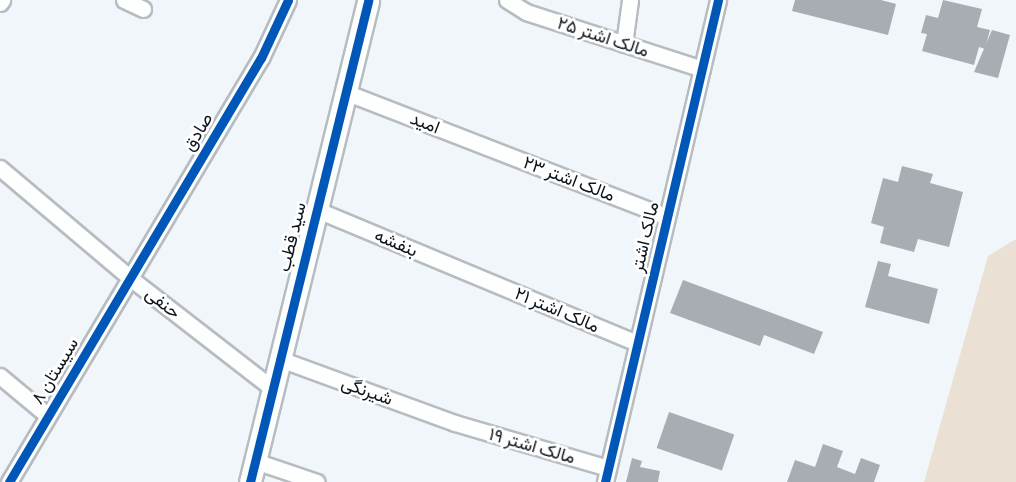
<!DOCTYPE html>
<meta charset="utf-8">
<style>
body{margin:0}
#map{position:relative;width:1016px;height:482px;overflow:hidden;background:#f1f6fa;font-family:"Crimson Pro",Vazirmatn,serif}
div>[style]{position:absolute}
.green>*{inset:0;background:#eae1d4}
.building>*{inset:0;background:#a7adb2;transform-origin:0 0}
.roads{filter:drop-shadow(2px 0 #b6bcc1) drop-shadow(-2px 0 #b6bcc1) drop-shadow(0 2px #b6bcc1) drop-shadow(0 -2px #b6bcc1)}
.street>*{height:15px;margin:-7.5px;padding:0 7.5px;transform-origin:7.5px;border-radius:7.5px;background:#fdfefe}
.secondary>*{height:21px;margin:-10.5px;padding:0 10.5px;transform-origin:10.5px;border-radius:10.5px;background:#fdfefe}
.cycleway>*{height:9px;margin:-4.5px;padding:0 4.5px;transform-origin:4.5px;border-radius:4.5px;background:#0057b8}
span{translate:-50% -50%;white-space:nowrap;text-align:center;line-height:1.15;-webkit-text-stroke:5px #fff;paint-order:stroke}
.street-label{font-size:18px;color:#0d151c}
</style>
<div id="map">
<div class="green">
<i style="clip-path:polygon(1016px 239px,1016px 482px,924px 482px,988px 256px)"></i>
</div>
<div class="building">
<i style="clip-path:polygon(795px 0,881px 0,896px 4px,888px 35px,792px 11px)"></i>
<i style="clip-path:polygon(943px 0,982px 9px,977px 27px,990px 30px,985px 49px,979px 47px,974px 65px,922px 51px,927px 34px,921px 33px,926px 15px,938px 18px)"></i>
<i style="clip-path:polygon(992px 30px,1010px 35px,998px 78px,974px 72px)"></i>
<i style="clip-path:polygon(902px 166px,933px 174px,930px 183px,963px 192px,949px 247px,918px 239px,914px 252px,880px 243px,884px 227px,871px 223px,883px 178px,898px 182px)"></i>
<i style="clip-path:polygon(878px 261px,891px 264px,888px 276px,938px 289px,929px 324px,865px 307px)"></i>
<i style="clip-path:polygon(683px 280px,823px 332px,814px 354px,764px 335px,760px 346px,670px 313px)"></i>
<i style="left:669px;top:412px;width:69px;height:38px;rotate:19deg"></i>
<i style="clip-path:polygon(823px 444px,843px 451px,837px 467px,855px 474px,861px 458px,880px 465px,874px 482px,787px 482px,795px 460px,815px 467px)"></i>
<i style="clip-path:polygon(632px 458px,642px 461px,640px 467px,660px 471px,658px 482px,626px 482px)"></i>
</div>
<div class="roads">
<div class="street">
<i style="left:124px;top:0;width:21px;rotate:25deg"></i>
<i style="left:507px;top:0;width:22px;rotate:32deg"></i>
<i style="left:526px;top:12px;width:185px;rotate:17.9deg"></i>
<i style="left:0;top:3px;width:4px;rotate:-56deg"></i>
<i style="left:624px;top:44px;width:44px;rotate:-82.2deg"></i>
<i style="left:345px;top:92px;width:345px;rotate:21.2deg"></i>
<i style="left:0;top:168px;width:170px;rotate:40.2deg"></i>
<i style="left:130px;top:278px;width:181px;rotate:37.8deg"></i>
<i style="left:315px;top:209px;width:349px;rotate:22.6deg"></i>
<i style="left:280px;top:359px;width:186px;rotate:20.1deg"></i>
<i style="left:455px;top:423px;width:159px;rotate:16.4deg"></i>
<i style="left:0;top:376px;width:62px;rotate:39.8deg"></i>
<i style="left:255px;top:461px;width:65px;rotate:18.7deg"></i>
<i style="left:9px;top:482px;width:493px;rotate:-59.3deg"></i>
<i style="left:261px;top:58px;width:64px;rotate:-65deg"></i>
<i style="left:605px;top:482px;width:495px;rotate:-76.8deg"></i>
</div>
<div class="secondary">
<i style="left:250px;top:482px;width:496px;rotate:-76.2deg"></i>
</div>
</div>
<div class="cycleway">
<i style="left:9px;top:482px;width:493px;rotate:-59.3deg"></i>
<i style="left:261px;top:58px;width:64px;rotate:-65deg"></i>
<i style="left:250px;top:482px;width:496px;rotate:-76.2deg"></i>
<i style="left:605px;top:482px;width:495px;rotate:-76.8deg"></i>
</div>
<div class="street-label">
<span style="left:603px;top:37px;rotate:18deg">مالک اشتر ۲۵</span>
<span style="left:425px;top:123px;rotate:21deg">امید</span>
<span style="left:198px;top:132px;rotate:-59deg">صادق</span>
<span style="left:569px;top:179px;rotate:21deg">مالک اشتر ۲۳</span>
<span style="left:292px;top:237px;rotate:-76deg">سید قطب</span>
<span style="left:645px;top:237px;rotate:-77deg">مالک اشتر</span>
<span style="left:396px;top:243px;rotate:23deg">بنفشه</span>
<span style="left:163px;top:303px;rotate:38deg">حنفی</span>
<span style="left:557px;top:310px;rotate:23deg">مالک اشتر ۲۱</span>
<span style="left:55px;top:371px;rotate:-59deg">سیستان ۸</span>
<span style="left:367px;top:391px;rotate:20deg">شیرنگی</span>
<span style="left:532px;top:446px;rotate:16deg">مالک اشتر ۱۹</span>
</div>
</div>
